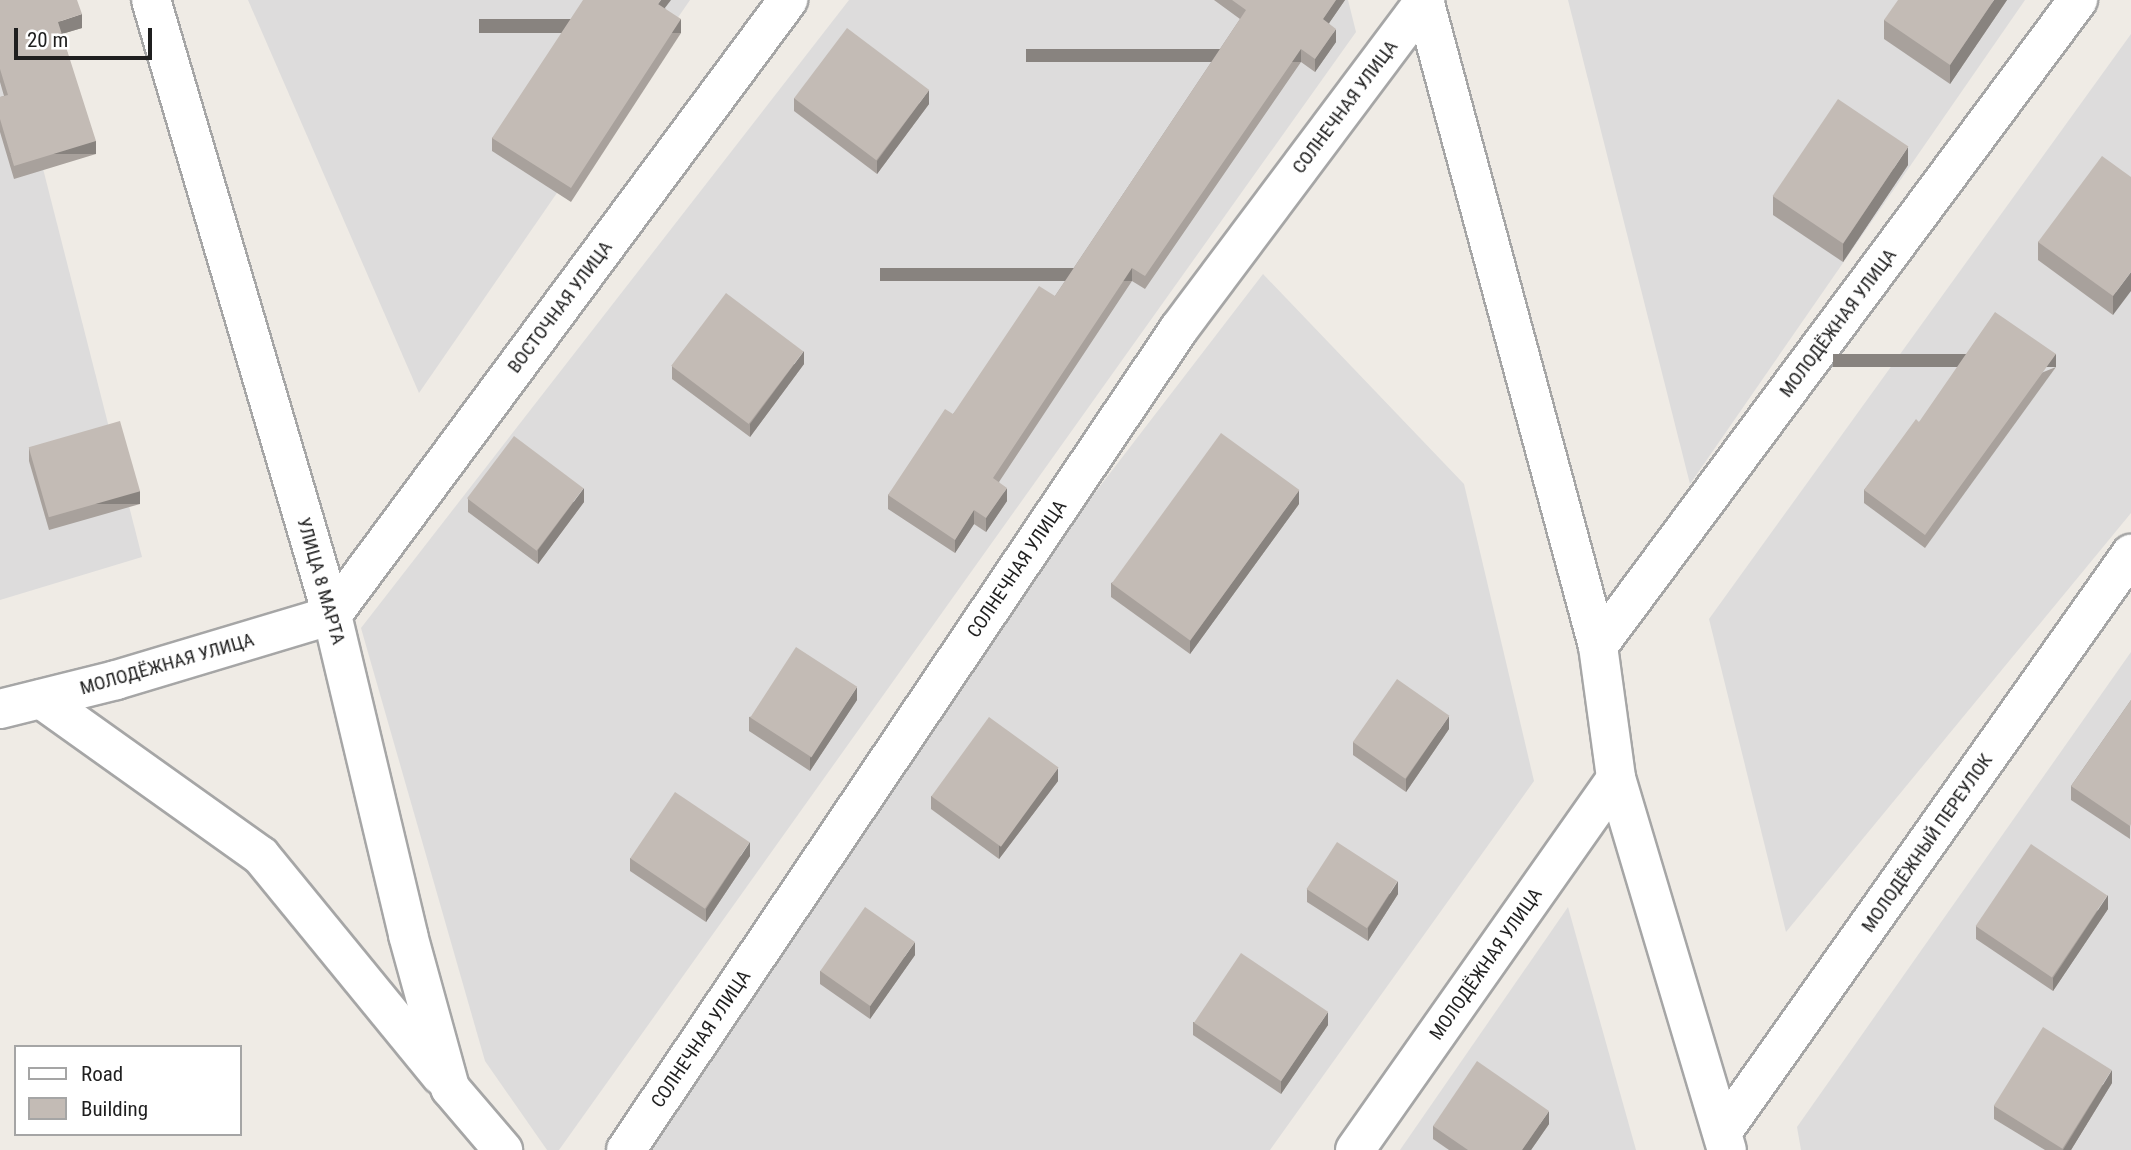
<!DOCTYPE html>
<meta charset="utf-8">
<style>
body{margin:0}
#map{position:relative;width:2131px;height:1150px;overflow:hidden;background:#efebe5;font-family:"Roboto Condensed",sans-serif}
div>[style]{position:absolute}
.residential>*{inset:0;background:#dddcdc}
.roads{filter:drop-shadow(2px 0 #a6a6a6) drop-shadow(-2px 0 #a6a6a6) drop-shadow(0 2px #a6a6a6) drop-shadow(0 -2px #a6a6a6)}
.street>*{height:38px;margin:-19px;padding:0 19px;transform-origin:19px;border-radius:19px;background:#fff}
.wall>*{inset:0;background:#a8a19c}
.shaded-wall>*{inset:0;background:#88837f;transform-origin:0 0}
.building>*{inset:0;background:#c3bbb5;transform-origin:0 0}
span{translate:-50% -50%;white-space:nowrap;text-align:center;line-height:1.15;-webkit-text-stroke:7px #fff;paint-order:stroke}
.street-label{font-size:19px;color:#1f1f1f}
.legend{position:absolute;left:14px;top:1045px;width:228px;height:91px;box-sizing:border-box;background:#fff;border:2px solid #a5a5a5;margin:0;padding:9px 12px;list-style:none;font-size:21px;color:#1f1f1f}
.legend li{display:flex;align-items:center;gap:14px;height:35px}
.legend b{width:35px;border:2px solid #a5a5a5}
.scale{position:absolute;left:14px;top:28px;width:138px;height:32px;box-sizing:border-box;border:4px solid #1f1f1f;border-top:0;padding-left:9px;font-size:21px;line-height:24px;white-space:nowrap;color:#1f1f1f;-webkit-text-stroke:5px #fff;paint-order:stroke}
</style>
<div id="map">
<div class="residential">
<i style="clip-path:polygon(0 0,142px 557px,0 600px)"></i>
<i style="clip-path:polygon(248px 0,690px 0,419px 393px)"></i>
<i style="clip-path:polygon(849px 0,1348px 0,1356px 32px,559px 1150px,547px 1150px,485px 1061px,361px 628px)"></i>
<i style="clip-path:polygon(1568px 0,2025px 0,1690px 484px)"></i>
<i style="clip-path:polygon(2131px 34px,2131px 513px,1786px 932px,1709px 619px)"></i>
<i style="clip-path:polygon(1263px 274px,1464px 484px,1534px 781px,1270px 1150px,621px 1150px,958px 671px)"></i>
<i style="clip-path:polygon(2131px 652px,2131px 1150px,1801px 1150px,1797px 1127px)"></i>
<i style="clip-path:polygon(1568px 907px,1636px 1150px,1400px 1150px)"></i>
</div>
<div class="roads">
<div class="street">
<i style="left:151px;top:0;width:641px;rotate:73.6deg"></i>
<i style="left:332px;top:615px;width:329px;rotate:76.6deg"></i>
<i style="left:408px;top:935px;width:159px;rotate:74.6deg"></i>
<i style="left:450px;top:1088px;width:82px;rotate:49.5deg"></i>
<i style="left:1424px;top:0;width:669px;rotate:74.93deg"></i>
<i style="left:1598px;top:646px;width:133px;rotate:82.2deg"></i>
<i style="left:1616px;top:778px;width:388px;rotate:73.4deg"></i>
<i style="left:332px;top:615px;width:766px;rotate:-53.44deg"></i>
<i style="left:1598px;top:646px;width:805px;rotate:-53.39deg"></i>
<i style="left:41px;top:699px;width:270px;rotate:35.5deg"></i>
<i style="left:261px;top:856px;width:284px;rotate:50.7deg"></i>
<i style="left:0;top:709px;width:120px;rotate:-14deg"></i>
<i style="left:116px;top:680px;width:226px;rotate:-16.7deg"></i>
<i style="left:1723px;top:1131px;width:707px;rotate:-54.74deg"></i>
<i style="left:626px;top:1150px;width:990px;rotate:-56.04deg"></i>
<i style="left:1179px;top:329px;width:411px;rotate:-53.2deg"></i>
<i style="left:1355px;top:1150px;width:454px;rotate:-54.9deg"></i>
</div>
</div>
<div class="wall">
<i style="clip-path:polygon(0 0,82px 28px,62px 34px,96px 154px,14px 179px,0 132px,0 97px,4px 96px,0 82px)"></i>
<i style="clip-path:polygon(1214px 0,1345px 0,1329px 23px,1336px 42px,1315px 72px,1301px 62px,1145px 289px,1132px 281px,999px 482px,1007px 501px,986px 532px,974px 524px,955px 553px,888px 509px,888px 495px,953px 414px,1055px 296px,1240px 19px)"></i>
<i style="clip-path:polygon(2007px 0,1950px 84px,1884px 39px,1884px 20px)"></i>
<i style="clip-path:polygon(665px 8px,681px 33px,571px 202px,492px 151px,492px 138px)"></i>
<i style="clip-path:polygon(794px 98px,929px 104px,877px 174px,794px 111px)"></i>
<i style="clip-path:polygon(1908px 165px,1843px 262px,1773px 215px,1773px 196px)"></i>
<i style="clip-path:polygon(2131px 177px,2113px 315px,2038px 260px,2038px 242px)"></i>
<i style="clip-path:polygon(804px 364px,750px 437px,672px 379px,672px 366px)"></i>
<i style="clip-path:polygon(2056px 367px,1925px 548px,1864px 503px,1864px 490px,1919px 422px)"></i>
<i style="clip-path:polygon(29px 448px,140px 504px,49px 530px,29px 461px)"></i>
<i style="clip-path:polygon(468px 499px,584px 502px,538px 564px,468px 512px)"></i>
<i style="clip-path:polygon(1299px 504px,1190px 654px,1111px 597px,1111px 583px)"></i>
<i style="clip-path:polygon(857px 700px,810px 771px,749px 731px,749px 717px)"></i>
<i style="clip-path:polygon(2131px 700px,2130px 839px,2071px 800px,2071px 786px)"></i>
<i style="clip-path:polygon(1449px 729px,1406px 792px,1353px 755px,1353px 742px)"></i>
<i style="clip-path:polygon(1058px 781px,999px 859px,931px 809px,931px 796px)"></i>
<i style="clip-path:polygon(750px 856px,706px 922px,630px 871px,630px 858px)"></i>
<i style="clip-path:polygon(1307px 889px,1398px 894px,1368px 941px,1307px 902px)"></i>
<i style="clip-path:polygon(2108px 909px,2053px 991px,1976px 939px,1976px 926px)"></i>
<i style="clip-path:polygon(915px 955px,870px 1019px,820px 984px,820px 971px)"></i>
<i style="clip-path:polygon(1193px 1022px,1328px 1025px,1281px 1094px,1193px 1035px)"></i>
<i style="clip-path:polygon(2112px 1083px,2071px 1150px,2045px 1150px,1994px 1119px,1994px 1106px)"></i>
<i style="clip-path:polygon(1549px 1124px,1531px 1150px,1449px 1150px,1433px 1139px,1433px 1126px)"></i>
</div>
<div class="shaded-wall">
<i style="clip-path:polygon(661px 0,671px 0,658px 17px,658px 4px)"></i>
<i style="clip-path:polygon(1336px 0,1345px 0,1323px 32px,1323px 19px)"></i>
<i style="clip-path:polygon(1994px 0,2007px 0,1950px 84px,1950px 65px)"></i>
<i style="clip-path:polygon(82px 14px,82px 28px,58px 35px,58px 22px)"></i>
<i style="left:681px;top:19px;width:14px;height:202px;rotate:90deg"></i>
<i style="clip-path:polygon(1336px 29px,1336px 42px,1315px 72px,1315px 59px)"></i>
<i style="left:1301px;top:49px;width:13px;height:275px;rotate:90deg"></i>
<i style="clip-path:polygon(929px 90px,929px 104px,877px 174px,877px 161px)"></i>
<i style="left:96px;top:141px;width:13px;height:86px;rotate:90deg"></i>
<i style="clip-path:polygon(1908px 147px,1908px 165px,1843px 262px,1843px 244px)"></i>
<i style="left:1132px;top:268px;width:13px;height:252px;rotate:90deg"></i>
<i style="clip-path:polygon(2131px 272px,2131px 291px,2113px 315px,2113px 296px)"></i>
<i style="clip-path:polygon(804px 351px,804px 364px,750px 437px,750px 424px)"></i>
<i style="left:2056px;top:354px;width:13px;height:223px;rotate:90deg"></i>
<i style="clip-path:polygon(584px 488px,584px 502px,538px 564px,538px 550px)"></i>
<i style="clip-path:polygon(1007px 488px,1007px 501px,986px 532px,986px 518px)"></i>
<i style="clip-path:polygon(1299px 490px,1299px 504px,1190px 654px,1190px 641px)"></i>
<i style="left:140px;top:491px;width:13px;height:95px;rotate:90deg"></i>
<i style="clip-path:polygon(974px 510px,974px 524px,955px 553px,955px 540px)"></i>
<i style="clip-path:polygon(857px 687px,857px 700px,810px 771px,810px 758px)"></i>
<i style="clip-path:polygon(1449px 716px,1449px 729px,1406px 792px,1406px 779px)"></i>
<i style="clip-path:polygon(1058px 768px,1058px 781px,999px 859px,999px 846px)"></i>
<i style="clip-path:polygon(750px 842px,750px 856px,706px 922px,706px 909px)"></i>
<i style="clip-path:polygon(1398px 881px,1398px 894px,1368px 941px,1368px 928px)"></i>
<i style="clip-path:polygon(2108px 895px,2108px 909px,2053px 991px,2053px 978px)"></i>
<i style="clip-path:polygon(915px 942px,915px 955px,870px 1019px,870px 1006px)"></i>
<i style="clip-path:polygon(1328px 1012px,1328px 1025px,1281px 1094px,1281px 1081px)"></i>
<i style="clip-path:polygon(2112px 1070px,2112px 1083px,2071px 1150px,2063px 1150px)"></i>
<i style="clip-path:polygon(1549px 1111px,1549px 1124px,1531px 1150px,1522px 1150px)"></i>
</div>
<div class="building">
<i style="clip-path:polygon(0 0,77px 0,82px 14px,58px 22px,96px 141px,14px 166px,0 119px,0 97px,8px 95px,0 69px)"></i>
<i style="clip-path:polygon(583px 0,661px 0,658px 4px,681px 19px,571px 188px,492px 138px)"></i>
<i style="clip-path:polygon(1232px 0,1336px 0,1323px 19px,1336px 29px,1315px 59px,1301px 49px,1145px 276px,1132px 268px,993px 478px,1007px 488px,986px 518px,974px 510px,955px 540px,888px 495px,945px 409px,953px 414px,1039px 286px,1055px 296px,1246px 10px)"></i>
<i style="clip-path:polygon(1898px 0,1994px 0,1950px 65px,1884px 20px)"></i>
<i style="left:847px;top:28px;width:103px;height:88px;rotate:37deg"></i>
<i style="left:1838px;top:99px;width:85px;height:117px;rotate:34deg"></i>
<i style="clip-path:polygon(2102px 156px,2131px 177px,2131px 272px,2113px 296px,2038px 242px)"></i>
<i style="left:726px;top:293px;width:97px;height:91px;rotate:37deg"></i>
<i style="clip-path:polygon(1995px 312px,2056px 354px,1925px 535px,1864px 490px,1916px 419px,1919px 422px)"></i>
<i style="left:120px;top:421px;width:73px;height:95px;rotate:74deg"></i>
<i style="left:1221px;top:433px;width:97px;height:186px;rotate:36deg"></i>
<i style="left:514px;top:436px;width:87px;height:78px;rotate:37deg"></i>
<i style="left:796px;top:647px;width:73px;height:84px;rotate:33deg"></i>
<i style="left:1397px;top:679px;width:64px;height:77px;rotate:35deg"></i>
<i style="clip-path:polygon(2131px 700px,2131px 824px,2130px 826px,2071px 786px)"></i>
<i style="left:989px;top:717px;width:86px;height:98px;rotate:36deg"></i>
<i style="left:675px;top:792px;width:90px;height:80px;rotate:34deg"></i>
<i style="left:1337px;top:842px;width:72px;height:56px;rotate:33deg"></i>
<i style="left:2031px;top:844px;width:92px;height:99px;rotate:34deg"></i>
<i style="left:865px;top:907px;width:61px;height:78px;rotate:35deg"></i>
<i style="left:1241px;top:953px;width:105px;height:84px;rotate:34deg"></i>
<i style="left:2043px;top:1027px;width:81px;height:93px;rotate:32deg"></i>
<i style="clip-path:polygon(1477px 1061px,1549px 1111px,1522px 1150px,1468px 1150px,1433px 1126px)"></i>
</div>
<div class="street-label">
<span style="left:1345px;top:107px;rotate:-53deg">СОЛНЕЧНАЯ УЛИЦА</span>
<span style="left:560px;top:307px;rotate:-53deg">ВОСТОЧНАЯ УЛИЦА</span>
<span style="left:1838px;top:323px;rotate:-53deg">МОЛОДЁЖНАЯ УЛИЦА</span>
<span style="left:1017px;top:569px;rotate:-56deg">СОЛНЕЧНАЯ УЛИЦА</span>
<span style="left:321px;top:581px;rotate:74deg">УЛИЦА 8 МАРТА</span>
<span style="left:167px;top:664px;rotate:-16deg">МОЛОДЁЖНАЯ УЛИЦА</span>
<span style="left:1927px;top:843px;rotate:-55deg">МОЛОДЁЖНЫЙ ПЕРЕУЛОК</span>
<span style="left:1486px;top:964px;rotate:-55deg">МОЛОДЁЖНАЯ УЛИЦА</span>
<span style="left:701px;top:1039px;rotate:-56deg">СОЛНЕЧНАЯ УЛИЦА</span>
</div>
<ul class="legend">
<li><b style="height:9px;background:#fff"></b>Road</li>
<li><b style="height:19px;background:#c3bbb5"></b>Building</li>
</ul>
<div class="scale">20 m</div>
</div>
